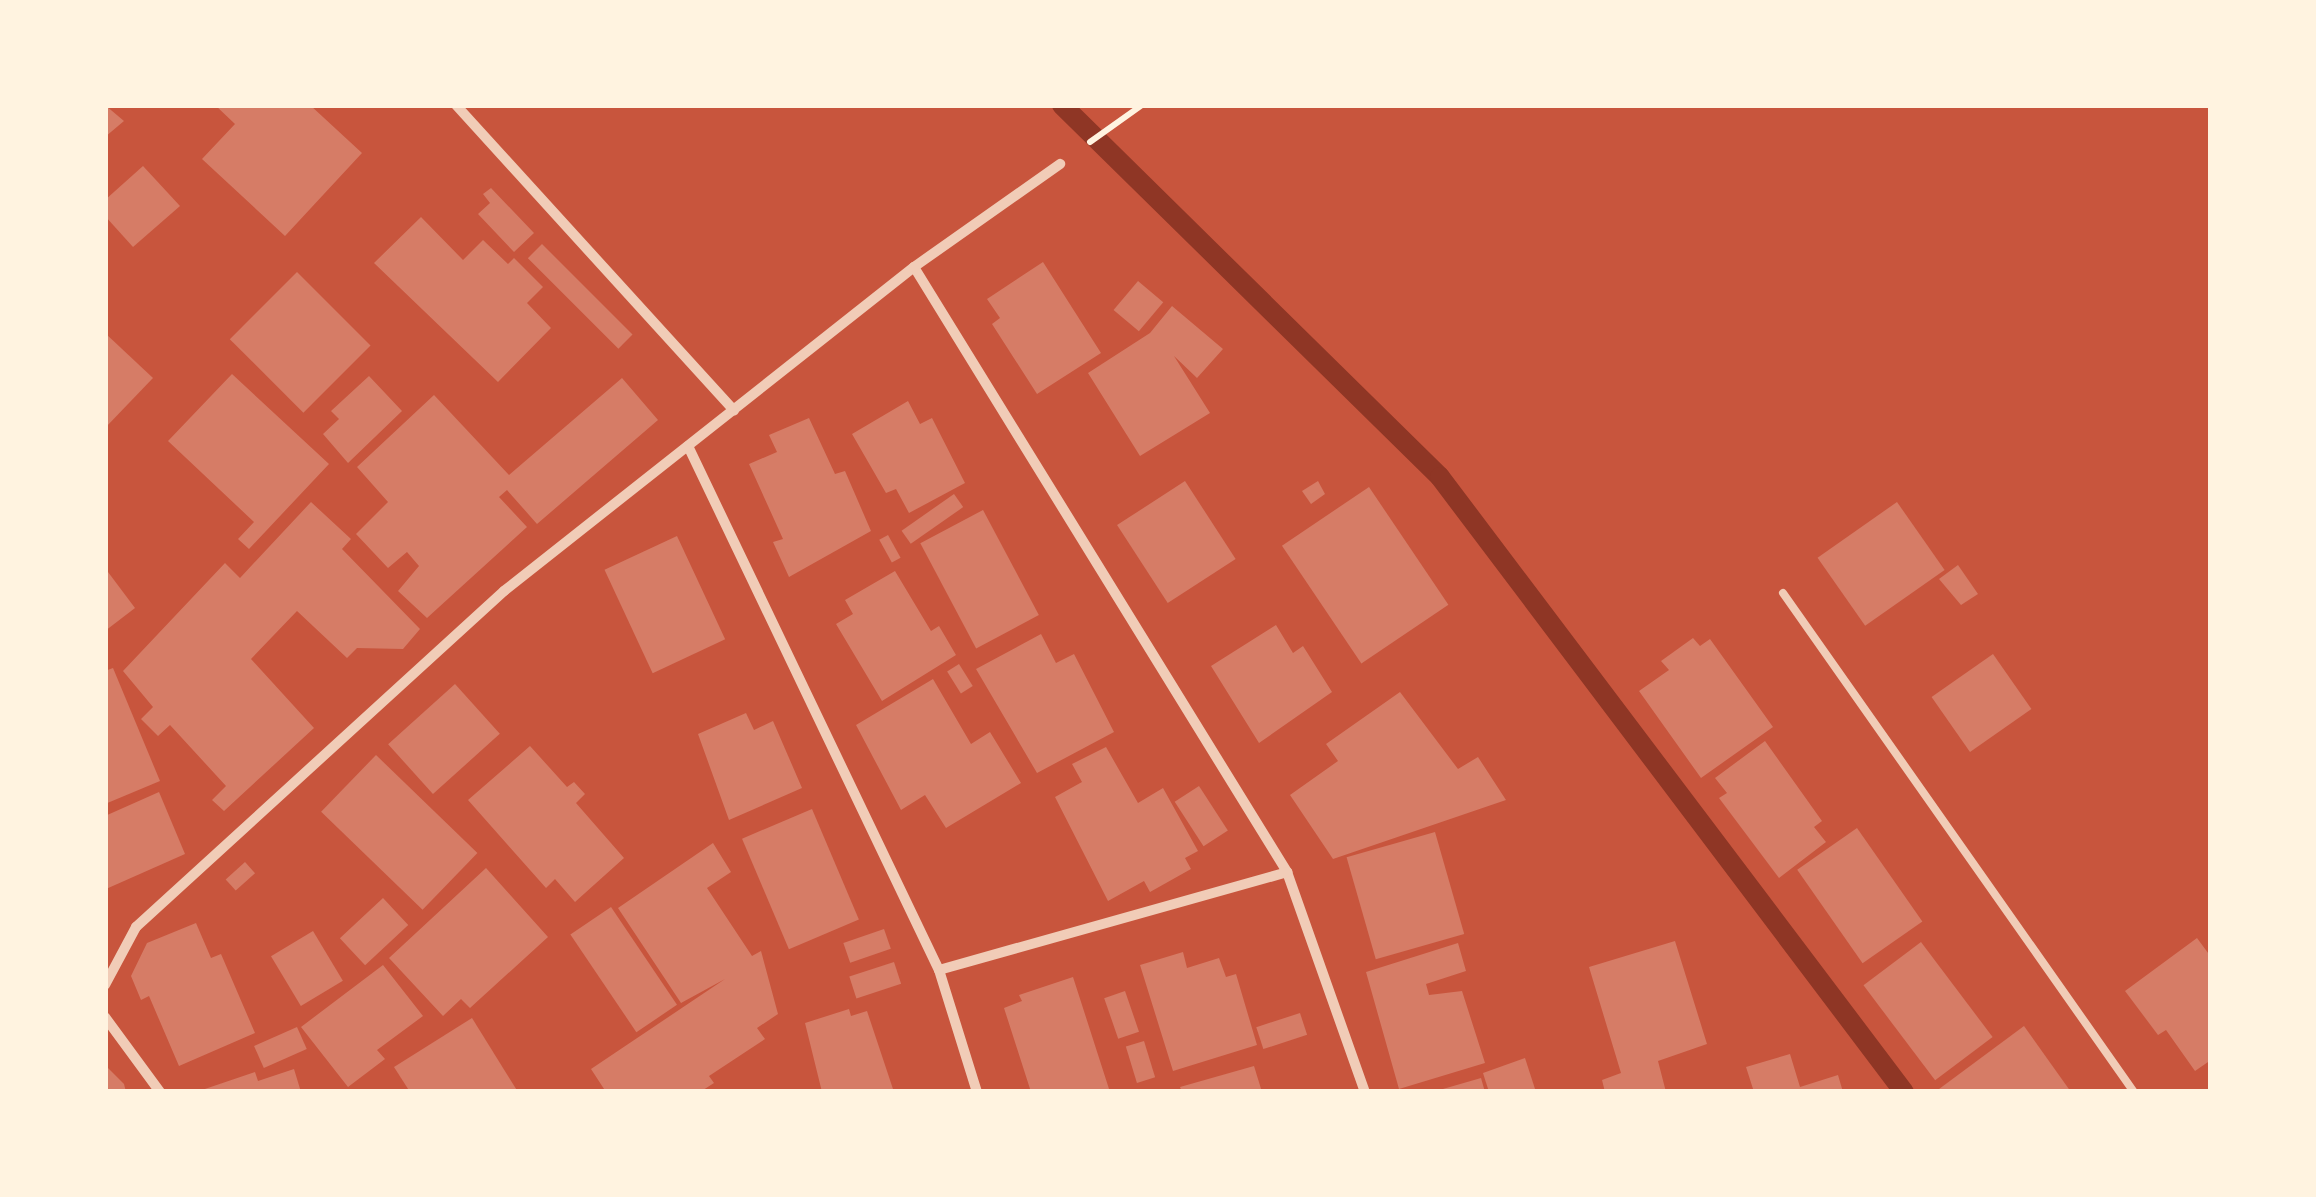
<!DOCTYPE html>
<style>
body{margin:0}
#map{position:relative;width:2316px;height:1197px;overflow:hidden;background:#c8553d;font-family:"IBM Plex Serif",serif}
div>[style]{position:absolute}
.stream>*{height:20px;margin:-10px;padding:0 10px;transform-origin:10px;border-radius:10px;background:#8f3625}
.building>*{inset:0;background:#d67c66;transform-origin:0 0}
.path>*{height:6px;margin:-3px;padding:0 3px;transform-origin:3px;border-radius:3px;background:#fff3e0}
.service>*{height:8px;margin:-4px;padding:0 4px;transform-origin:4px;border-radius:4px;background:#f1ccb7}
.minor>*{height:10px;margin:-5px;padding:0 5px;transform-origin:5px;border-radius:5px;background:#f1ccb7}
span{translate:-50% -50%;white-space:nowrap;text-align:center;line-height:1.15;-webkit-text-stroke:8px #fff3e0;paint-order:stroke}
.frame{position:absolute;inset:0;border:108px solid #fff3e0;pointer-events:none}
</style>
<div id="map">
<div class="stream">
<i style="left:1062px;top:105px;width:530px;rotate:44.54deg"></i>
<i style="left:1440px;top:477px;width:770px;rotate:52.97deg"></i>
</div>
<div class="building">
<i style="clip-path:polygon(105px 105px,124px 121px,105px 137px)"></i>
<i style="clip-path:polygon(215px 105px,310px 105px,362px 153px,285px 236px,202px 159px,235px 124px)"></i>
<i style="clip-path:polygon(143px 166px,180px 206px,133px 247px,105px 216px,105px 200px)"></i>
<i style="clip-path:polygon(491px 188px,534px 233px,514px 252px,478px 214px,490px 203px,483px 194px)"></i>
<i style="clip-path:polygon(421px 217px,463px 260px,483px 240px,508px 264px,514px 258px,543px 287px,527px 303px,551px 328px,498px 382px,374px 263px)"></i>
<i style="left:542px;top:244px;width:128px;height:20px;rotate:45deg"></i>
<i style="clip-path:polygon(1043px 262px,1101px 353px,1037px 394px,992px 324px,1000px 318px,987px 299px)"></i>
<i style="left:297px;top:272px;width:104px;height:95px;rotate:45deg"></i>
<i style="left:1138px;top:281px;width:33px;height:38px;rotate:40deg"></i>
<i style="clip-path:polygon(1172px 306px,1223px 349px,1197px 378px,1174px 356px,1210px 413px,1140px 456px,1088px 373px,1150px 333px)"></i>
<i style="clip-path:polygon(105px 333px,153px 378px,105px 428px)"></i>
<i style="clip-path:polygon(232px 374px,329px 464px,249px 549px,238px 539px,254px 522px,168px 441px)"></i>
<i style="clip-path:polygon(369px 376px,402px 411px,348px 463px,323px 434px,339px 419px,331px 411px)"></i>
<i style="clip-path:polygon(622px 378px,658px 420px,537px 524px,507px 490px,499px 497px,527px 527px,427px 618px,398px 591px,419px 566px,407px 552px,388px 568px,356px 534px,388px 502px,357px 467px,434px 395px,509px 475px)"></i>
<i style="clip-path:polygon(908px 401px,920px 424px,932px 418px,965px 483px,909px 513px,896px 489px,886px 493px,852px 434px)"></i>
<i style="clip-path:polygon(809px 418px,835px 474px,845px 471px,871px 531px,789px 577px,773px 542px,783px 539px,749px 464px,777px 452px,769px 435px)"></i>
<i style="left:1185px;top:481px;width:93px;height:81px;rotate:57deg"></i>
<i style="clip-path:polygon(1318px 481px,1325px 494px,1311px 504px,1302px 491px)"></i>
<i style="left:1369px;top:487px;width:142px;height:105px;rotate:56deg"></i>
<i style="left:954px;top:494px;width:16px;height:64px;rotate:55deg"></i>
<i style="clip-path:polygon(311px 502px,351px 539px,342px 549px,420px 629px,403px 649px,357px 648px,347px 658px,297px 611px,251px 659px,314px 728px,224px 811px,212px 800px,226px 786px,170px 725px,158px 736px,141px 719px,153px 707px,123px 671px,225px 563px,240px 578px)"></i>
<i style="left:1897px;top:502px;width:83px;height:97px;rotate:55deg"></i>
<i style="left:983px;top:510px;width:119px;height:71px;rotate:62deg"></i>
<i style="left:888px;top:535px;width:26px;height:10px;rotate:61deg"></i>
<i style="left:677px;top:536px;width:114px;height:80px;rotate:65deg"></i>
<i style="clip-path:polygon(1958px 565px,1978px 594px,1961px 605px,1939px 579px)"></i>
<i style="clip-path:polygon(105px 568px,135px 608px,105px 631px)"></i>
<i style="clip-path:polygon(895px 571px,931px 631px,939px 626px,956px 655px,882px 701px,836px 624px,853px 614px,845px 600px)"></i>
<i style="clip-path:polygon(1276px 625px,1293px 653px,1303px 646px,1332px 692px,1259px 743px,1211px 666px)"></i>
<i style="clip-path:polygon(1041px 634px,1056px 663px,1074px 654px,1114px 732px,1037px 773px,976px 669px)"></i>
<i style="clip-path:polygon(1693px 638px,1700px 646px,1710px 639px,1773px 727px,1701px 778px,1639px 691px,1669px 670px,1661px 661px)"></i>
<i style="left:1993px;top:654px;width:67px;height:75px;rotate:55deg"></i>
<i style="left:959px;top:664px;width:26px;height:14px;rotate:58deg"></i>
<i style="clip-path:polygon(113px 668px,160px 781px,105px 804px,105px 671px)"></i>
<i style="clip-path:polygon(933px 679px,971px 744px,990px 732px,1021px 783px,946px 828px,925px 795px,901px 810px,856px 725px)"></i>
<i style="left:455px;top:684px;width:67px;height:90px;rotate:48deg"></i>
<i style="clip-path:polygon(1400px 692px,1458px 769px,1478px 757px,1506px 800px,1333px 859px,1290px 795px,1338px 761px,1326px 744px)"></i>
<i style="clip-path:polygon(746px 713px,754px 730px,773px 721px,802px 788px,729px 820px,698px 734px)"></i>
<i style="clip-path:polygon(1765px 741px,1822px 821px,1814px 827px,1826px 842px,1779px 878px,1719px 798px,1727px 793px,1715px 778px)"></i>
<i style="clip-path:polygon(530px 746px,567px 787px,574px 782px,585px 794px,576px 803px,624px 858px,575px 902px,555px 879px,546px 888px,468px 800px)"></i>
<i style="clip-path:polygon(1106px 747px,1138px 803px,1163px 788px,1198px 851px,1185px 858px,1191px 869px,1150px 892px,1144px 881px,1108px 901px,1055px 797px,1082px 782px,1072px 764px)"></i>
<i style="left:376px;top:755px;width:141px;height:79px;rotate:44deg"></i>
<i style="left:1199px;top:786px;width:53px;height:29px;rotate:57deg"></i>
<i style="clip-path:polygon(159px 792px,185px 854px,106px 889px,105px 816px)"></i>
<i style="left:812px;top:809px;width:120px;height:76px;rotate:67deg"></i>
<i style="left:1857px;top:828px;width:114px;height:73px;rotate:55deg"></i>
<i style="left:1435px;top:832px;width:106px;height:92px;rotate:74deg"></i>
<i style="clip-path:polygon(713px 843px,731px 872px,707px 888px,752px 956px,761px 951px,778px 1014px,757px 1028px,765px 1039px,709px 1076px,714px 1083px,700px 1092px,606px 1092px,591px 1069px,725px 979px,681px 1003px,618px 908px)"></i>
<i style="left:245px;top:862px;width:15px;height:26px;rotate:48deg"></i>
<i style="clip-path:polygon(486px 868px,548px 937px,470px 1008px,461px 999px,443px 1016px,389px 958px)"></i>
<i style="left:383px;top:898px;width:37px;height:59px;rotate:47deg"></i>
<i style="left:611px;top:907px;width:118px;height:49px;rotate:56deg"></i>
<i style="clip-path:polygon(196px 923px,211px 958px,221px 954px,255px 1033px,179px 1066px,149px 996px,141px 1000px,131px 976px,147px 943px)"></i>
<i style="left:884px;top:929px;width:21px;height:43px;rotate:71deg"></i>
<i style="left:313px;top:931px;width:58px;height:49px;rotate:59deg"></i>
<i style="clip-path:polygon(2197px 938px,2211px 957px,2211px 1060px,2195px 1071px,2166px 1030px,2158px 1035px,2125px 991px)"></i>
<i style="clip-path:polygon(1675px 941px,1707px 1044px,1658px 1061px,1666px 1092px,1605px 1092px,1602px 1080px,1621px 1073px,1589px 967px)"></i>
<i style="left:1921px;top:942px;width:119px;height:72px;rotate:53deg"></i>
<i style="clip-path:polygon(1458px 943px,1466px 971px,1426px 984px,1429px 995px,1462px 991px,1485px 1063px,1399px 1089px,1366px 972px)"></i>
<i style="clip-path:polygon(1183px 952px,1187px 968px,1219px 958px,1226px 977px,1236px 974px,1257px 1045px,1173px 1071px,1140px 965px)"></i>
<i style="left:894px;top:962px;width:23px;height:47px;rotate:72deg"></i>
<i style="clip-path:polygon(383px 965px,423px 1016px,377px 1050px,385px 1059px,348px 1087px,301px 1027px)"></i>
<i style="clip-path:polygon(1073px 977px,1110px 1092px,1031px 1092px,1004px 1008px,1022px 1001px,1019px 995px)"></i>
<i style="left:1125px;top:991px;width:43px;height:22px;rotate:71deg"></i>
<i style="clip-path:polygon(849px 1009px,851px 1016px,867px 1011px,894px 1092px,822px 1092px,805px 1023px)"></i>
<i style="left:1300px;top:1013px;width:23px;height:46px;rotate:72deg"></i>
<i style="clip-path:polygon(472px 1018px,518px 1092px,410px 1092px,394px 1067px)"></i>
<i style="clip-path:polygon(2024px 1026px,2071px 1092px,1935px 1092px)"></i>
<i style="left:297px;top:1027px;width:24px;height:47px;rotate:66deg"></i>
<i style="left:1144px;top:1041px;width:38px;height:19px;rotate:73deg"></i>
<i style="clip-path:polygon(1790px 1054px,1800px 1087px,1838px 1075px,1843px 1092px,1754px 1092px,1746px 1067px)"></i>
<i style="clip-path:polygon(1525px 1058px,1536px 1092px,1489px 1092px,1483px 1073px)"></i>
<i style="clip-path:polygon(105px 1065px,124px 1084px,126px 1092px,105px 1092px)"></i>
<i style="clip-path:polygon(1254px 1066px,1262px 1092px,1182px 1092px,1180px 1087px)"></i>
<i style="clip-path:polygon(294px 1069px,301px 1092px,196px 1092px,255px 1072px,258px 1081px)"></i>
<i style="clip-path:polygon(1481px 1078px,1485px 1092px,1436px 1092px,1436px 1091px)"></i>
</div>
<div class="path">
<i style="left:1090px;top:142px;width:64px;rotate:-35.4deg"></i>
<i style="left:771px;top:1092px;width:12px"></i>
</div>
<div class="service">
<i style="left:1783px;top:593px;width:610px;rotate:54.88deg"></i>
</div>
<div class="minor">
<i style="left:456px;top:105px;width:413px;rotate:47.7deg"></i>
<i style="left:914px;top:267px;width:711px;rotate:58.34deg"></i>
<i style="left:1287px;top:872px;width:233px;rotate:70.5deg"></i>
<i style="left:688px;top:446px;width:581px;rotate:64.41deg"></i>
<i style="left:939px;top:970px;width:128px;rotate:72.7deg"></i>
<i style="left:939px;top:970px;width:362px;rotate:-15.7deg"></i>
<i style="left:105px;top:985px;width:66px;rotate:-61.9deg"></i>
<i style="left:136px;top:927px;width:498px;rotate:-42.4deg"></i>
<i style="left:504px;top:591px;width:523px;rotate:-38.32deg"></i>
<i style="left:914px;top:267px;width:179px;rotate:-35.2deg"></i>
<i style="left:105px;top:1017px;width:93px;rotate:53.7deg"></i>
</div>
<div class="frame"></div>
</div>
